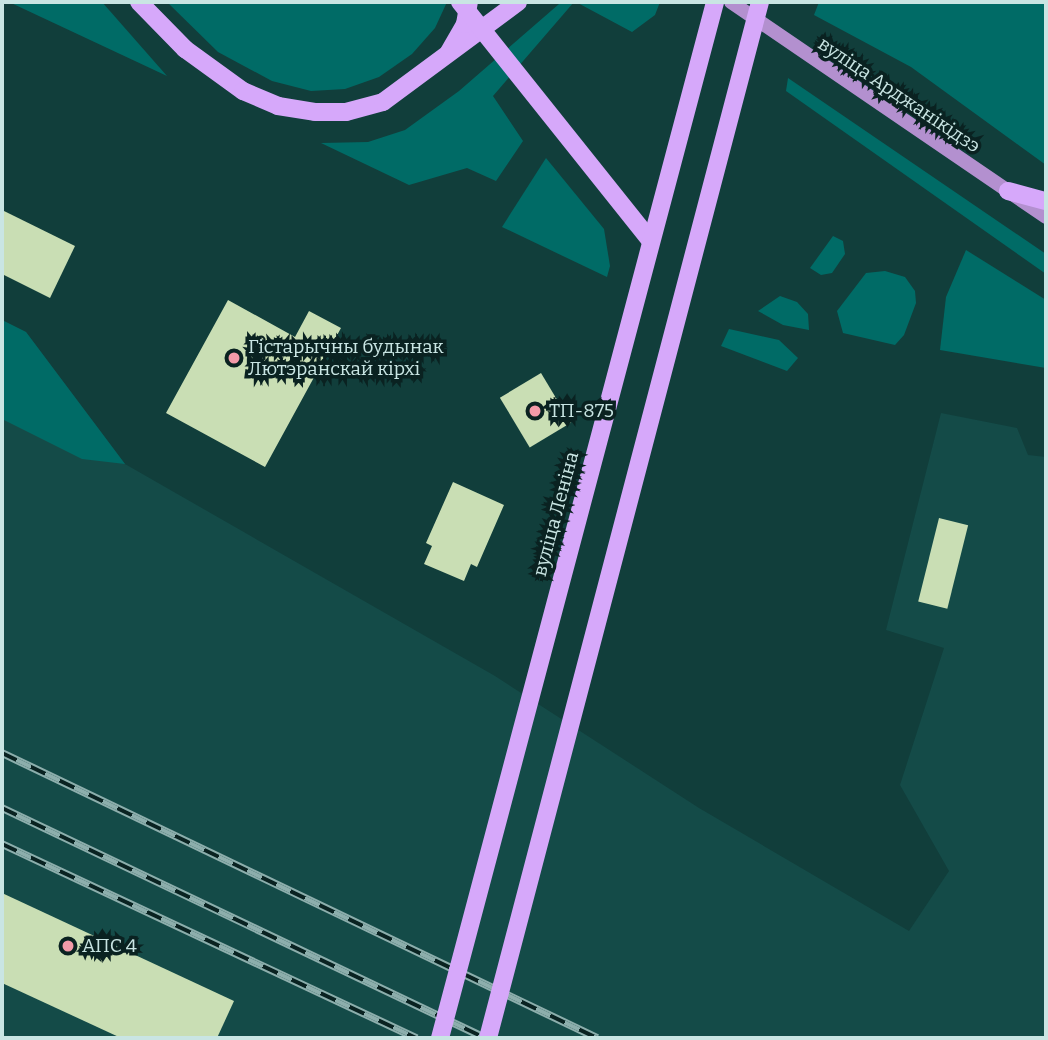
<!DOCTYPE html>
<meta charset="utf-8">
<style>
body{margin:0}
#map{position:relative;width:1048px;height:1040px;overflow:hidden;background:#113e3b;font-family:Bitter,serif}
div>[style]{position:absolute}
.built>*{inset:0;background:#144b48}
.green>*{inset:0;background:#006b66}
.building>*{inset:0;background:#c9deb4;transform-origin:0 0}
.secondary>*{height:14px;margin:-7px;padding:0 7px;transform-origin:7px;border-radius:7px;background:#b390cf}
.primary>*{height:18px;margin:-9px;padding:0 9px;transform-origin:9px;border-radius:9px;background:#d6a8fa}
.rail>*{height:8px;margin-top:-4px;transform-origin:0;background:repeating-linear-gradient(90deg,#0a2221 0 16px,#8daeac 0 32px);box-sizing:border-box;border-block:2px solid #8daeac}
.primary-bridge>*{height:18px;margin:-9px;padding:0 9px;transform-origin:9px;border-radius:9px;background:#d6a8fa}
.dots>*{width:19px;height:19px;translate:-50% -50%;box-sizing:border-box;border:4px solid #0a2221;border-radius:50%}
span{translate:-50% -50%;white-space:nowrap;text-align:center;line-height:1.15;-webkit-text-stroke:7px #0a2221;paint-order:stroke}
.street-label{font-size:19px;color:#c9e5e3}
.poi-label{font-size:19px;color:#c9e5e3}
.left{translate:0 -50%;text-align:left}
.frame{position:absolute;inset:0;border:4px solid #c9e5e3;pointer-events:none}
</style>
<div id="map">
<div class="built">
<i style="clip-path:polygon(2px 320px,26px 332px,125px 464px,495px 676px,699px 808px,909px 931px,949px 871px,900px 785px,944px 648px,886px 630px,941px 413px,1017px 428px,1028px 455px,1046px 457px,1046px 1038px,2px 1038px)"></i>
</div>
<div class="green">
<i style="clip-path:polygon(9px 2px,102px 2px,167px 76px)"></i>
<i style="clip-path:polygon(167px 2px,447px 2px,435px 28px,412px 54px,379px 77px,345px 89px,311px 91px,272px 81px,218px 52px)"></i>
<i style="clip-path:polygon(574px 2px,493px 96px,523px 141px,496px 181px,467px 168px,409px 185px,321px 143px,368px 142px,405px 130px,459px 91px,559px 4px)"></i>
<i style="clip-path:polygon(576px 2px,575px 2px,660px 2px,655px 15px,632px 32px)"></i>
<i style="clip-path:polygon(819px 2px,1046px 2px,1046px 165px,911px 67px,814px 15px)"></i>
<i style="clip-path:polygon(788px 78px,1046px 254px,1046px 274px,786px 91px)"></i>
<i style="clip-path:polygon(546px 158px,604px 229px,610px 266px,607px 277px,502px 227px)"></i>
<i style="clip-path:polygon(833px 236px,843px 241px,845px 254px,832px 273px,821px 275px,810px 268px)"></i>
<i style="clip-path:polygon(966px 250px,1046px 300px,1046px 368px,940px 350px,946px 297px)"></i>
<i style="clip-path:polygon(885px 271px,905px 277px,915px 291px,916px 303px,904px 335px,895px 345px,843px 333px,837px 311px,866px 273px)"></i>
<i style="clip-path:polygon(780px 296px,797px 302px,808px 314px,809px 330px,783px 325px,758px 311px)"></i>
<i style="clip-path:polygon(2px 320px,26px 332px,125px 464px,82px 459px,2px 419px)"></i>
<i style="clip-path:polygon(729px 329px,779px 340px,798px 358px,787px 371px,721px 346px)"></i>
</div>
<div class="building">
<i style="clip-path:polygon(2px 210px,75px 246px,50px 298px,2px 274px)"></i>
<i style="clip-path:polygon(228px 300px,295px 337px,309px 311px,341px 328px,265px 467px,166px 413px)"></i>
<i style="left:541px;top:373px;width:58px;height:48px;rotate:59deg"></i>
<i style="clip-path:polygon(453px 482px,504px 505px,477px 567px,471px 564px,464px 581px,424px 564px,432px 546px,426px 543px)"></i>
<i style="left:939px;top:518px;width:30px;height:86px;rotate:14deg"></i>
<i style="clip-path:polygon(2px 893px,234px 1001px,217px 1038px,121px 1038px,2px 983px)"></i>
</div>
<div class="secondary">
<i style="left:731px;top:2px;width:381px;rotate:34.3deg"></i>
</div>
<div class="primary">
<i style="left:139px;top:2px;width:66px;rotate:45.6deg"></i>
<i style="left:185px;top:49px;width:72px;rotate:35.9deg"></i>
<i style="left:243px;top:91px;width:38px;rotate:23deg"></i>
<i style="left:278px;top:106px;width:37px;rotate:9deg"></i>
<i style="left:315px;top:112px;width:31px"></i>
<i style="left:346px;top:112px;width:38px;rotate:-15deg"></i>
<i style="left:383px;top:102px;width:168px;rotate:-36.5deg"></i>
<i style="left:449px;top:52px;width:32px;rotate:-60deg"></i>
<i style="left:465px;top:24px;width:22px;rotate:-80deg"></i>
<i style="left:1008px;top:191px;width:39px;rotate:15deg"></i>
</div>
<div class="rail">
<i style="left:2px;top:753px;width:660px;rotate:25.59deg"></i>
<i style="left:2px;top:808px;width:535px;rotate:25.46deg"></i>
<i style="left:2px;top:844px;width:458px;rotate:25.1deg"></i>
</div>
<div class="primary-bridge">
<i style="left:460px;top:2px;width:305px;rotate:51.4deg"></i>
<i style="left:440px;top:1038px;width:1072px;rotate:-75.13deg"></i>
<i style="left:488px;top:1038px;width:1071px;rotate:-75.29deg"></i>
</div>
<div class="dots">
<i style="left:234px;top:358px;background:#f39aa8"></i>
<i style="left:535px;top:411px;background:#f39aa8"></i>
<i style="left:68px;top:946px;background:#f39aa8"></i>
</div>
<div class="street-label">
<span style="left:899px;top:95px;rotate:34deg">вуліца Арджанікідзэ</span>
<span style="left:556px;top:514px;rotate:-75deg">вуліца Леніна</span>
</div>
<div class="poi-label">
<span class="left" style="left:248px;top:358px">Гістарычны будынак<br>Лютэранскай кірхі</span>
<span class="left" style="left:549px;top:411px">ТП-875</span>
<span class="left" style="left:82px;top:946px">АПС 4</span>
</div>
<div class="frame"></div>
</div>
